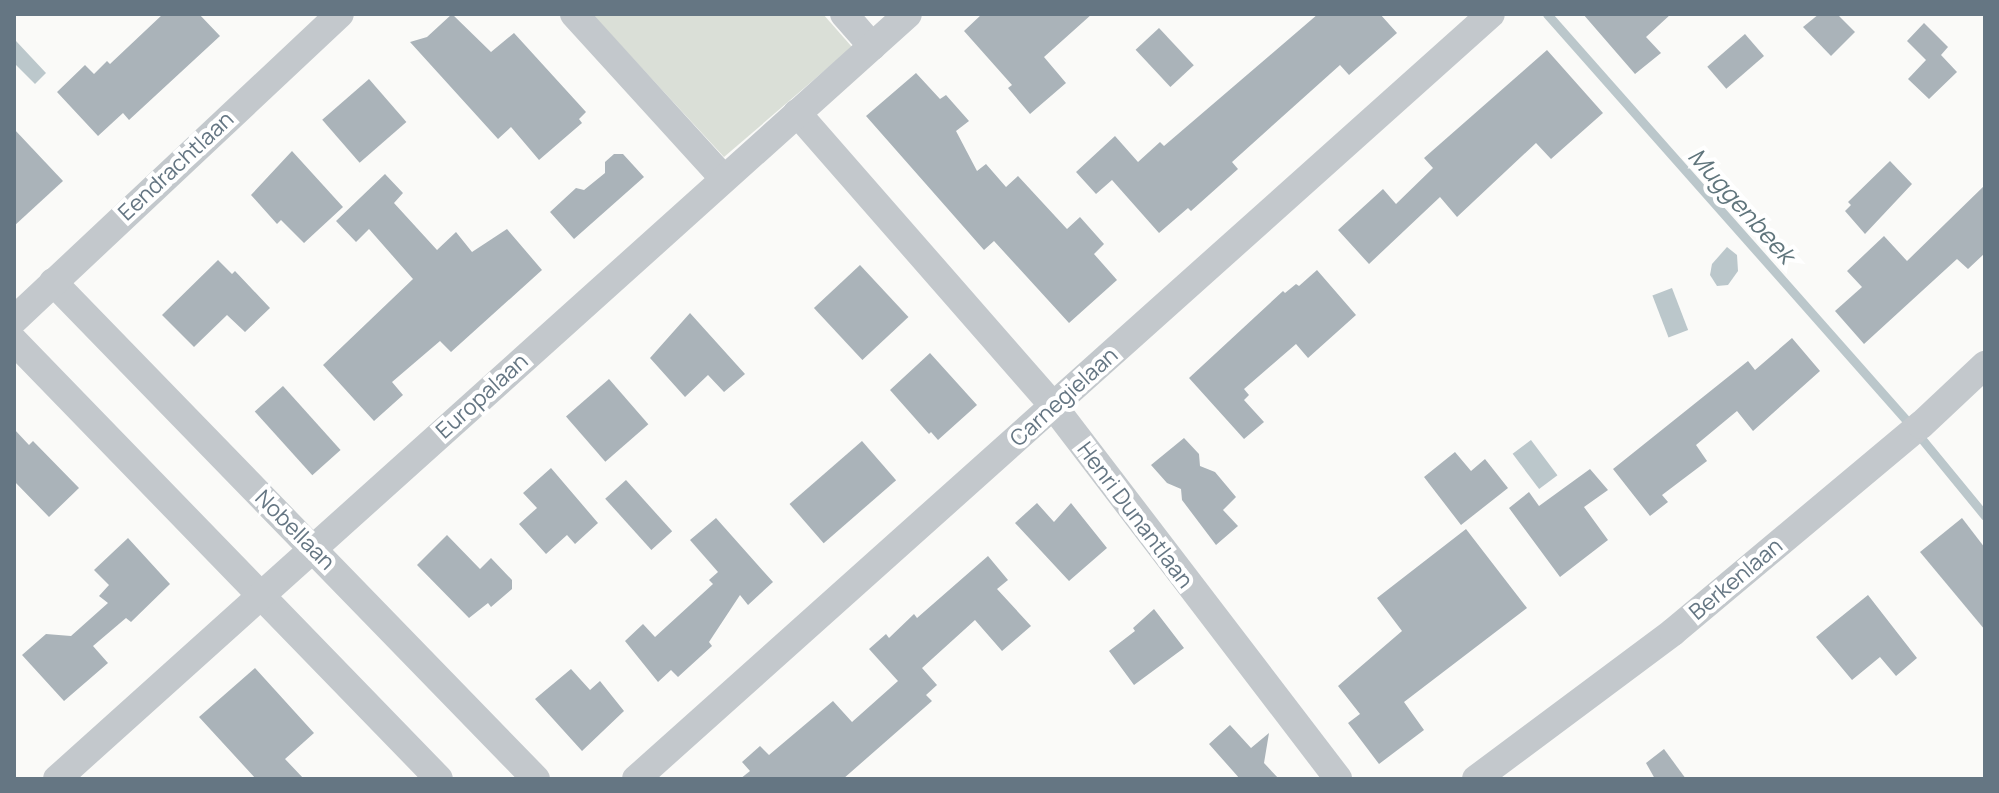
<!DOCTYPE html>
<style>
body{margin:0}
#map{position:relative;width:1999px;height:793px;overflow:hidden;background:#fafaf8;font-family:Manrope,sans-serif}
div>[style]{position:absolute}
.green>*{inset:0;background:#dadfd7}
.water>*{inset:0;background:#bbc7cb;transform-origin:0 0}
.stream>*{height:9px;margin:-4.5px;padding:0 4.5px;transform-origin:4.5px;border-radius:4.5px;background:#bbc7cb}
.building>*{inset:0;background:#aab3b9;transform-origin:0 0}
.minor>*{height:28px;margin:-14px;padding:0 14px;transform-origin:14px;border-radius:14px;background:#c3c8cc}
span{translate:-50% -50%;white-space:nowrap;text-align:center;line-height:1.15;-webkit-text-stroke:8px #fff;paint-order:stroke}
.street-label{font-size:22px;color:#657683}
.water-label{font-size:24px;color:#60757c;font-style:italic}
.frame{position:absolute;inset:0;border:16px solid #657683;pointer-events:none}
</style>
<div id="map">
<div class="green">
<i style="clip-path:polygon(592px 14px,823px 14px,852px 47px,724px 157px)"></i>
</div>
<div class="water">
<i style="clip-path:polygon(16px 41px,46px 73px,35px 84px,14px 63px)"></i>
<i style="clip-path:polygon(1727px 247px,1737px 255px,1738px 271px,1728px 285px,1717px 286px,1710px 275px,1712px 264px)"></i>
<i style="left:1672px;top:288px;width:45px;height:21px;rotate:69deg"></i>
<i style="left:1531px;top:440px;width:44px;height:23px;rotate:53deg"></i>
</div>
<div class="stream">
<i style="left:1547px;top:14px;width:545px;rotate:48.5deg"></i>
<i style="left:1921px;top:438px;width:101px;rotate:50.6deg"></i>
</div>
<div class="building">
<i style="clip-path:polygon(163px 14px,199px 14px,220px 36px,129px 120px,123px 113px,98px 136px,57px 92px,85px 65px,94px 74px,107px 61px,110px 64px)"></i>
<i style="clip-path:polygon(452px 14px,491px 52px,514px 33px,586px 112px,579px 119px,582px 123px,539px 160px,511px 127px,498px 139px,410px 42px,427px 37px)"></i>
<i style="clip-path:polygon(982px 14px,1092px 14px,1044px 57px,1066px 83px,1030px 114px,1008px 88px,1012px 85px,964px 31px)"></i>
<i style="clip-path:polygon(1318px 14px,1380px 14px,1397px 33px,1349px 75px,1340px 65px,1232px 162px,1238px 169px,1191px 211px,1188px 208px,1159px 233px,1112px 180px,1096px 194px,1076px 172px,1115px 136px,1138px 162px,1160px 142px,1164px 146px)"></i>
<i style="clip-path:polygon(1583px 14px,1671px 14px,1646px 37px,1661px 53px,1635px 74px)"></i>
<i style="clip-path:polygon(1819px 14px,1837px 14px,1855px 32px,1831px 56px,1803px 27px)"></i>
<i style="clip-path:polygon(1924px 23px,1948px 47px,1941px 55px,1957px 72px,1929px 99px,1908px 79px,1926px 60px,1907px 41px)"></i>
<i style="left:1159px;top:28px;width:51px;height:32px;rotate:47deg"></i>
<i style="left:1745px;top:34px;width:29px;height:50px;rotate:49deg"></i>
<i style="clip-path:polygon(1547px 50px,1603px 113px,1551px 159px,1536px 143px,1457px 217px,1440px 197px,1369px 264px,1338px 230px,1383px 189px,1396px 204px,1433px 168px,1424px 158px)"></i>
<i style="clip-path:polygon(916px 73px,940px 99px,946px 95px,969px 121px,956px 131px,977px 171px,986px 164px,1006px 187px,1018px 176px,1067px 229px,1080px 217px,1104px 244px,1094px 254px,1117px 280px,1069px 323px,994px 241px,984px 250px,866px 116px)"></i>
<i style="left:369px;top:79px;width:57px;height:62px;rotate:49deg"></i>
<i style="clip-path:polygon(14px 129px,63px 181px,14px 226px)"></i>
<i style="clip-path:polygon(292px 151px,343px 207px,304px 243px,281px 220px,277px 224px,251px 195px)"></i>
<i style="clip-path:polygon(614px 154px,623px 154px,644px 177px,574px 239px,550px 212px,576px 188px,584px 190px,605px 173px,605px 162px)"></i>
<i style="clip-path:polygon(1890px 161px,1912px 184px,1865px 234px,1845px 211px,1851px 205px,1848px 202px)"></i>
<i style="clip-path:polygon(385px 174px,403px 193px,394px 203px,437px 250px,456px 232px,472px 252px,507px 229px,542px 270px,451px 352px,440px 341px,392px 382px,403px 395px,374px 421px,323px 365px,413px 279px,369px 229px,356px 242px,336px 221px)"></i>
<i style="clip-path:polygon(1985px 185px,1985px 253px,1968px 269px,1957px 259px,1864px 344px,1835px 311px,1862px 287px,1847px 271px,1884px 236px,1907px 261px)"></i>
<i style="clip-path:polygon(218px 260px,232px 274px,235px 271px,270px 308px,245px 332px,227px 315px,194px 347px,162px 315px)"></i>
<i style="left:860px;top:265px;width:71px;height:63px;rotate:47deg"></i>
<i style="clip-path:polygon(1317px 270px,1356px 315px,1308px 358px,1296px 344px,1244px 389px,1249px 395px,1244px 400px,1264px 422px,1244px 439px,1189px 378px,1283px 291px,1285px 293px,1296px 284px,1299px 286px)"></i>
<i style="clip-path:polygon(690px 313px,745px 374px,724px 392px,708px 375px,685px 397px,650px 358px)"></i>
<i style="clip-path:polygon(1792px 338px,1820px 371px,1753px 431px,1737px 411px,1696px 445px,1707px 461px,1662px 495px,1668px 502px,1650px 516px,1613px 469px,1748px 361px,1755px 370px)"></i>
<i style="clip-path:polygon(930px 353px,977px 405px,938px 440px,931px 432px,929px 434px,890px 390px)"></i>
<i style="left:609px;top:379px;width:60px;height:57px;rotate:49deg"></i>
<i style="left:283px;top:386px;width:86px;height:38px;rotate:48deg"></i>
<i style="clip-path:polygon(14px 429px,29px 445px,33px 441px,79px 488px,49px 517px,14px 481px)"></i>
<i style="clip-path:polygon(1184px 438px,1199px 454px,1200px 466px,1215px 472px,1236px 497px,1223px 510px,1238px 526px,1216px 545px,1182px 500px,1181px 489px,1167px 483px,1151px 465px)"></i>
<i style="left:862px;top:441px;width:52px;height:96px;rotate:49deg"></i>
<i style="clip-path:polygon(1455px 452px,1471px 471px,1485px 459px,1508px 488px,1461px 525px,1424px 477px)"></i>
<i style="clip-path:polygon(551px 468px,598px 523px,575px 544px,567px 535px,546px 554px,519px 524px,537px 508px,523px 493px)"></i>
<i style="clip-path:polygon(1590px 469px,1608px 490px,1584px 507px,1608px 540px,1560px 577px,1509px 508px,1529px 492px,1539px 506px)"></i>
<i style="left:626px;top:480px;width:69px;height:28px;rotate:48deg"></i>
<i style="clip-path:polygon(1037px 503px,1054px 522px,1071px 503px,1107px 548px,1069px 581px,1015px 523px)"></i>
<i style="clip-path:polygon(716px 518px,773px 582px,748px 605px,740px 595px,709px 642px,712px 646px,678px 677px,671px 670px,658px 682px,625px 641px,643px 624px,655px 637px,713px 584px,709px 580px,718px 572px,690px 540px)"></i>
<i style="clip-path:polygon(1962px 518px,1985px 548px,1985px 630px,1920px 552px)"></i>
<i style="clip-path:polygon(1466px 529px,1527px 608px,1404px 702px,1424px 730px,1379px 764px,1348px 723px,1360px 714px,1338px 686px,1402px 631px,1377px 598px)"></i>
<i style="clip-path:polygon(447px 535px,480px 569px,491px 558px,512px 580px,512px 589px,491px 607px,488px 603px,469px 618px,417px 565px)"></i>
<i style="clip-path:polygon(128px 538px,170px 584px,131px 622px,126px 618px,93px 646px,108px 663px,64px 701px,22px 655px,46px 634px,71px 636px,108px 603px,99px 596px,109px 585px,94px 570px)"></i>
<i style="clip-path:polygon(988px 556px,1008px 580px,997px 589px,1031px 626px,1002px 651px,975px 620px,922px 668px,937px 685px,926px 695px,932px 701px,843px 779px,740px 779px,750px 771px,742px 762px,760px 746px,769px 755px,833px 701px,852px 722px,898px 681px,869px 649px,886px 634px,889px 638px,914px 614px,917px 618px)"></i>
<i style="clip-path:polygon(1868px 595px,1917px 658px,1896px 676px,1880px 657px,1852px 680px,1816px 637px)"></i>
<i style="clip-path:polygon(1154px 609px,1184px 648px,1134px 685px,1109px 651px,1135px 631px,1133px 628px)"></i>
<i style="clip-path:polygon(255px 668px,314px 733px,285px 759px,304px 779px,256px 779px,199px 717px)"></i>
<i style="clip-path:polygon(571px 669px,590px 690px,600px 681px,624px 711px,582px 751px,535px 699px)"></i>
<i style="clip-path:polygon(1230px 725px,1251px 748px,1269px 733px,1264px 763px,1279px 779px,1240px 779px,1209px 744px)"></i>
<i style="clip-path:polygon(1664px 749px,1686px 779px,1655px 779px,1646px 763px)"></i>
</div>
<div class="minor">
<i style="left:574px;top:14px;width:222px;rotate:47.7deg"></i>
<i style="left:844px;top:14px;width:43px;rotate:48.8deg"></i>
<i style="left:797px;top:113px;width:390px;rotate:48.8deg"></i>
<i style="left:1054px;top:407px;width:468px;rotate:52.6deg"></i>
<i style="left:53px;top:282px;width:693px;rotate:45.82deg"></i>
<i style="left:14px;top:320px;width:447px;rotate:-43.2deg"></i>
<i style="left:14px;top:341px;width:610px;rotate:45.86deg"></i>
<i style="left:57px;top:779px;width:1144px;rotate:-41.95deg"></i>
<i style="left:636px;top:779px;width:1147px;rotate:-41.82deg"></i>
<i style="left:1476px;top:779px;width:246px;rotate:-36.7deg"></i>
<i style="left:1673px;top:632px;width:323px;rotate:-39.9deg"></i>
<i style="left:1921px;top:425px;width:88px;rotate:-43.2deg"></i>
</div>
<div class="street-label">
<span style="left:176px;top:166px;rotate:-43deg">Eendrachtlaan</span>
<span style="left:482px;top:396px;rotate:-42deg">Europalaan</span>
<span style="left:1064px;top:397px;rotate:-42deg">Carnegielaan</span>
<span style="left:1135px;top:515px;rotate:53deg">Henri Dunantlaan</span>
<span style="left:295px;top:530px;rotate:45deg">Nobellaan</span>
<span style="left:1736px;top:579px;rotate:-40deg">Berkenlaan</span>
</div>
<div class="water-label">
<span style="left:1742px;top:205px;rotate:48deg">Muggenbeek</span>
</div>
<div class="frame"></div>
</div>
